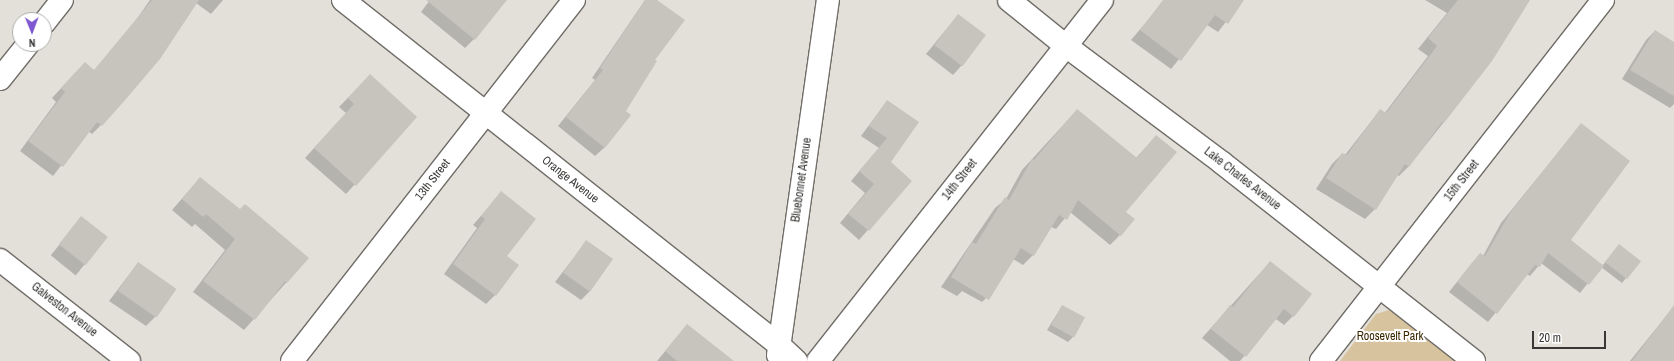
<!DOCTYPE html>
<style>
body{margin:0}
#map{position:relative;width:1674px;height:361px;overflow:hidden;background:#e3e0d9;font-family:"Archivo Narrow",sans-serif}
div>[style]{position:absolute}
.green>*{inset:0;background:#d7c49f}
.shadow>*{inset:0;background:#0003;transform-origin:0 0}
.building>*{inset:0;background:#c7c4be;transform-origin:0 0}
.roads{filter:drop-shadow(1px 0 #706d68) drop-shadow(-1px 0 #706d68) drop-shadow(0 1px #706d68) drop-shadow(0 -1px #706d68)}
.minor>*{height:22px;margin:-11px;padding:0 11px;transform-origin:11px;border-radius:11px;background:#fff}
span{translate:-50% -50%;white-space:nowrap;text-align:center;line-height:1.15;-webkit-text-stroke:4px #fff;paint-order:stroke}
.street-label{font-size:12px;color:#383735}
.park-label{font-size:12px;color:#392800}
.north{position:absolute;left:12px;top:12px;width:40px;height:40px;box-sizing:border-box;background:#fff;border:1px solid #afafae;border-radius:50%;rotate:179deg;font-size:11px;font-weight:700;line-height:16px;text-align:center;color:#383735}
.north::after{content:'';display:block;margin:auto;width:14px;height:18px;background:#7e57d1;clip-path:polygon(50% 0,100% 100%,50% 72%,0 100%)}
.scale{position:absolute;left:1532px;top:331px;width:74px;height:18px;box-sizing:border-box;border:2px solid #383735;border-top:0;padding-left:5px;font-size:12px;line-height:14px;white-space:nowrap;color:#383735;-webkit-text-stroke:3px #fff;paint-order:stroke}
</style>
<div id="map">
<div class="green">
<i style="clip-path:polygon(1389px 310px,1397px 312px,1458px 361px,1340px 361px,1376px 314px)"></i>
</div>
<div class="shadow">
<i style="clip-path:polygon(150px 0,223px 0,211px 14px,196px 3px,159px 58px,101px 125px,92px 134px,88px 131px,53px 176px,20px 151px,56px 102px,52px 98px,76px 72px,94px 71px,129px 30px)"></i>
<i style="clip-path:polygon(430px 0,493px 0,474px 39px,465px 48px,421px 12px)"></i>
<i style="clip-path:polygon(645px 0,655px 0,654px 60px,605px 147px,595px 156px,558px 126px,595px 80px,592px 78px)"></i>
<i style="clip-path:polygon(1165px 0,1243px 0,1218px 32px,1207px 25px,1171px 69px,1131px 40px)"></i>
<i style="clip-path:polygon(1425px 0,1517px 0,1444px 122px,1409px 166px,1399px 176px,1397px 175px,1375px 209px,1365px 219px,1316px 189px,1332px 164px,1342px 154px,1345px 155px,1380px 110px,1384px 114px,1428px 56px,1418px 49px,1447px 13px)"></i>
<i style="clip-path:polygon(958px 15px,962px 65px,953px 75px,926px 54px)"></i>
<i style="clip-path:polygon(1655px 31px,1674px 43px,1674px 104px,1670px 108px,1622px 79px,1646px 40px)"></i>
<i style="clip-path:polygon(370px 75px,416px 117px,346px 194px,305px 158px,346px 113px,339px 107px)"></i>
<i style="clip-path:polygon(887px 101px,890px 163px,911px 181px,859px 240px,840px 223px,865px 193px,851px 181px,879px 148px,861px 136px)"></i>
<i style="clip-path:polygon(1077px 110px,1136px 158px,1156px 136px,1125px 213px,1120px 235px,1110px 245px,1070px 212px,1056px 229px,1051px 227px,1033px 255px,1023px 265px,1013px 259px,992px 292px,982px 302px,962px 291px,957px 296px,941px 287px,995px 208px,1006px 199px,1022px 170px)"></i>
<i style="clip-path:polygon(1581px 124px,1570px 240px,1602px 266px,1619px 246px,1626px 278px,1622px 283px,1601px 267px,1580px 293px,1541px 263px,1530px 276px,1527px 274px,1488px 322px,1449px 292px,1472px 263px,1480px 254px,1483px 256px,1501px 223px)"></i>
<i style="clip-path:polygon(200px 178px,240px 210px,308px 258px,244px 330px,193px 292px,225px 250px,195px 224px,192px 227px,172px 210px)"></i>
<i style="clip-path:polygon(501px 193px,506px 256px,495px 295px,486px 304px,444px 274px,477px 228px,473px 225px)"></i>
<i style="left:81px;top:218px;width:32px;height:48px;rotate:39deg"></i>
<i style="clip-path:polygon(586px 242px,590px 291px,581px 300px,555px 282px)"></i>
<i style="clip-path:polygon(1270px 262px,1293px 316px,1284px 325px,1276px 319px,1240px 361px,1230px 361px,1202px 338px)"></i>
<i style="clip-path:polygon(138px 263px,155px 317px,146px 326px,109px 301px)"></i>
<i style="clip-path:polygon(1062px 306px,1073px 337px,1068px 342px,1047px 330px)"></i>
<i style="clip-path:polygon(1667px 315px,1674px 320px,1674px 361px,1630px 361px)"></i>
<i style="clip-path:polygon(687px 325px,729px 361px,657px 361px)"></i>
</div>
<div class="building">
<i style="clip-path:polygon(152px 0,199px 0,160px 59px,126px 99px,102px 126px,97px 122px,63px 167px,28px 141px,65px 92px,61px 88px,85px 62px,94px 70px)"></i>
<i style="clip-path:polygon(426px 0,507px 0,475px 40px)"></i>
<i style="clip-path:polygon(645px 0,657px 0,685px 20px,655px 60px,657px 61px,626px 111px,631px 115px,605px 148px,566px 117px,603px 70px,600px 68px)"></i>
<i style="clip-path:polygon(1163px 0,1244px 0,1228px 24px,1215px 15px,1181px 61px,1140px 30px)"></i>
<i style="clip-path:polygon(1458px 0,1530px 0,1492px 61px,1444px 123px,1442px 122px,1409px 167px,1405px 164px,1376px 210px,1326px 178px,1342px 153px,1347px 155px,1380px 109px,1386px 113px,1437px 46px,1428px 38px)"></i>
<i style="left:958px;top:14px;width:35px;height:39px;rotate:37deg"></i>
<i style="clip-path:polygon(1655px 30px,1674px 42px,1674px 96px,1630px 70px)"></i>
<i style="clip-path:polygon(370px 74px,417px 117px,356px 186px,314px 148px,354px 104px,348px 98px)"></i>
<i style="clip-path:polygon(887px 100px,919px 122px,891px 162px,912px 181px,869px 231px,848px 214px,874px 184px,859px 171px,887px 138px,869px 126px)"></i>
<i style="clip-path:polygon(1077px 109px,1137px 158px,1156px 135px,1177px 152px,1126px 212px,1135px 219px,1121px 236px,1078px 200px,1067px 220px,1059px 215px,1034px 256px,1021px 248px,989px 300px,951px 277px,972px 242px,976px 244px,1005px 197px,1009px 200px,1032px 159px,1034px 160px)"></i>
<i style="clip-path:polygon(1581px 123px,1630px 161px,1571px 240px,1604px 266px,1589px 285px,1548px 253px,1540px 267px,1535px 265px,1497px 314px,1457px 282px,1480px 253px,1485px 256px,1510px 213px)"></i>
<i style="clip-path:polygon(200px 177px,240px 209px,245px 204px,309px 258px,287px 283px,285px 281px,255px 320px,203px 281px,235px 239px,206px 214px,203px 217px,182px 199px)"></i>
<i style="clip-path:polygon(501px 191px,536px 219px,507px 256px,519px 265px,496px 296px,453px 264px,485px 219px,481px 216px)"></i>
<i style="left:81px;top:216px;width:34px;height:36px;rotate:38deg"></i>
<i style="left:586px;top:240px;width:33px;height:40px;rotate:35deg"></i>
<i style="left:1619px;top:244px;width:28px;height:23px;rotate:38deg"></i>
<i style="clip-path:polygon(1270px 261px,1312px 294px,1294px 317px,1284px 309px,1246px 357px,1211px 329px,1230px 305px,1233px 307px)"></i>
<i style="left:138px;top:262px;width:47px;height:35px;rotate:35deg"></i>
<i style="left:1062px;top:305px;width:26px;height:23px;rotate:28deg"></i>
<i style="clip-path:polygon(1674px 305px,1674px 361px,1632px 361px)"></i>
<i style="clip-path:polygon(687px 324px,734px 361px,677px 361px,665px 351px)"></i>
</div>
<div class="roads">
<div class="minor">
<i style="left:343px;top:0;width:555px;rotate:38.34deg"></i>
<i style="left:778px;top:344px;width:25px;rotate:43deg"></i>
<i style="left:1009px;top:0;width:73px;rotate:38.9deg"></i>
<i style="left:1066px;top:46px;width:194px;rotate:36.8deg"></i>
<i style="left:1221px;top:162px;width:322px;rotate:38.2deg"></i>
<i style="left:44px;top:23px;width:29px;rotate:-52deg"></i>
<i style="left:0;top:79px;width:45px;rotate:-51.3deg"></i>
<i style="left:0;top:260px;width:164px;rotate:38.1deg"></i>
<i style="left:778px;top:355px;width:359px;rotate:-82deg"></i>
<i style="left:292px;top:361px;width:458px;rotate:-52deg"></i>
<i style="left:818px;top:361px;width:459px;rotate:-51.8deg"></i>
<i style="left:1321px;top:361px;width:458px;rotate:-52deg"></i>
</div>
</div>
<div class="street-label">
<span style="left:1242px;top:179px;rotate:38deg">Lake Charles Avenue</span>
<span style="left:433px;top:180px;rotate:-52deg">13th Street</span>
<span style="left:570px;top:180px;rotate:38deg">Orange Avenue</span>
<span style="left:802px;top:180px;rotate:-82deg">Bluebonnet Avenue</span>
<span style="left:960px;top:180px;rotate:-52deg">14th Street</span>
<span style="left:1462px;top:181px;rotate:-52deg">15th Street</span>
<span style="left:64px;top:310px;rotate:38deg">Galveston Avenue</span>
</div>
<div class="park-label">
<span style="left:1390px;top:337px">Roosevelt Park</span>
</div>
<div class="north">N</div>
<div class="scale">20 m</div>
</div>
